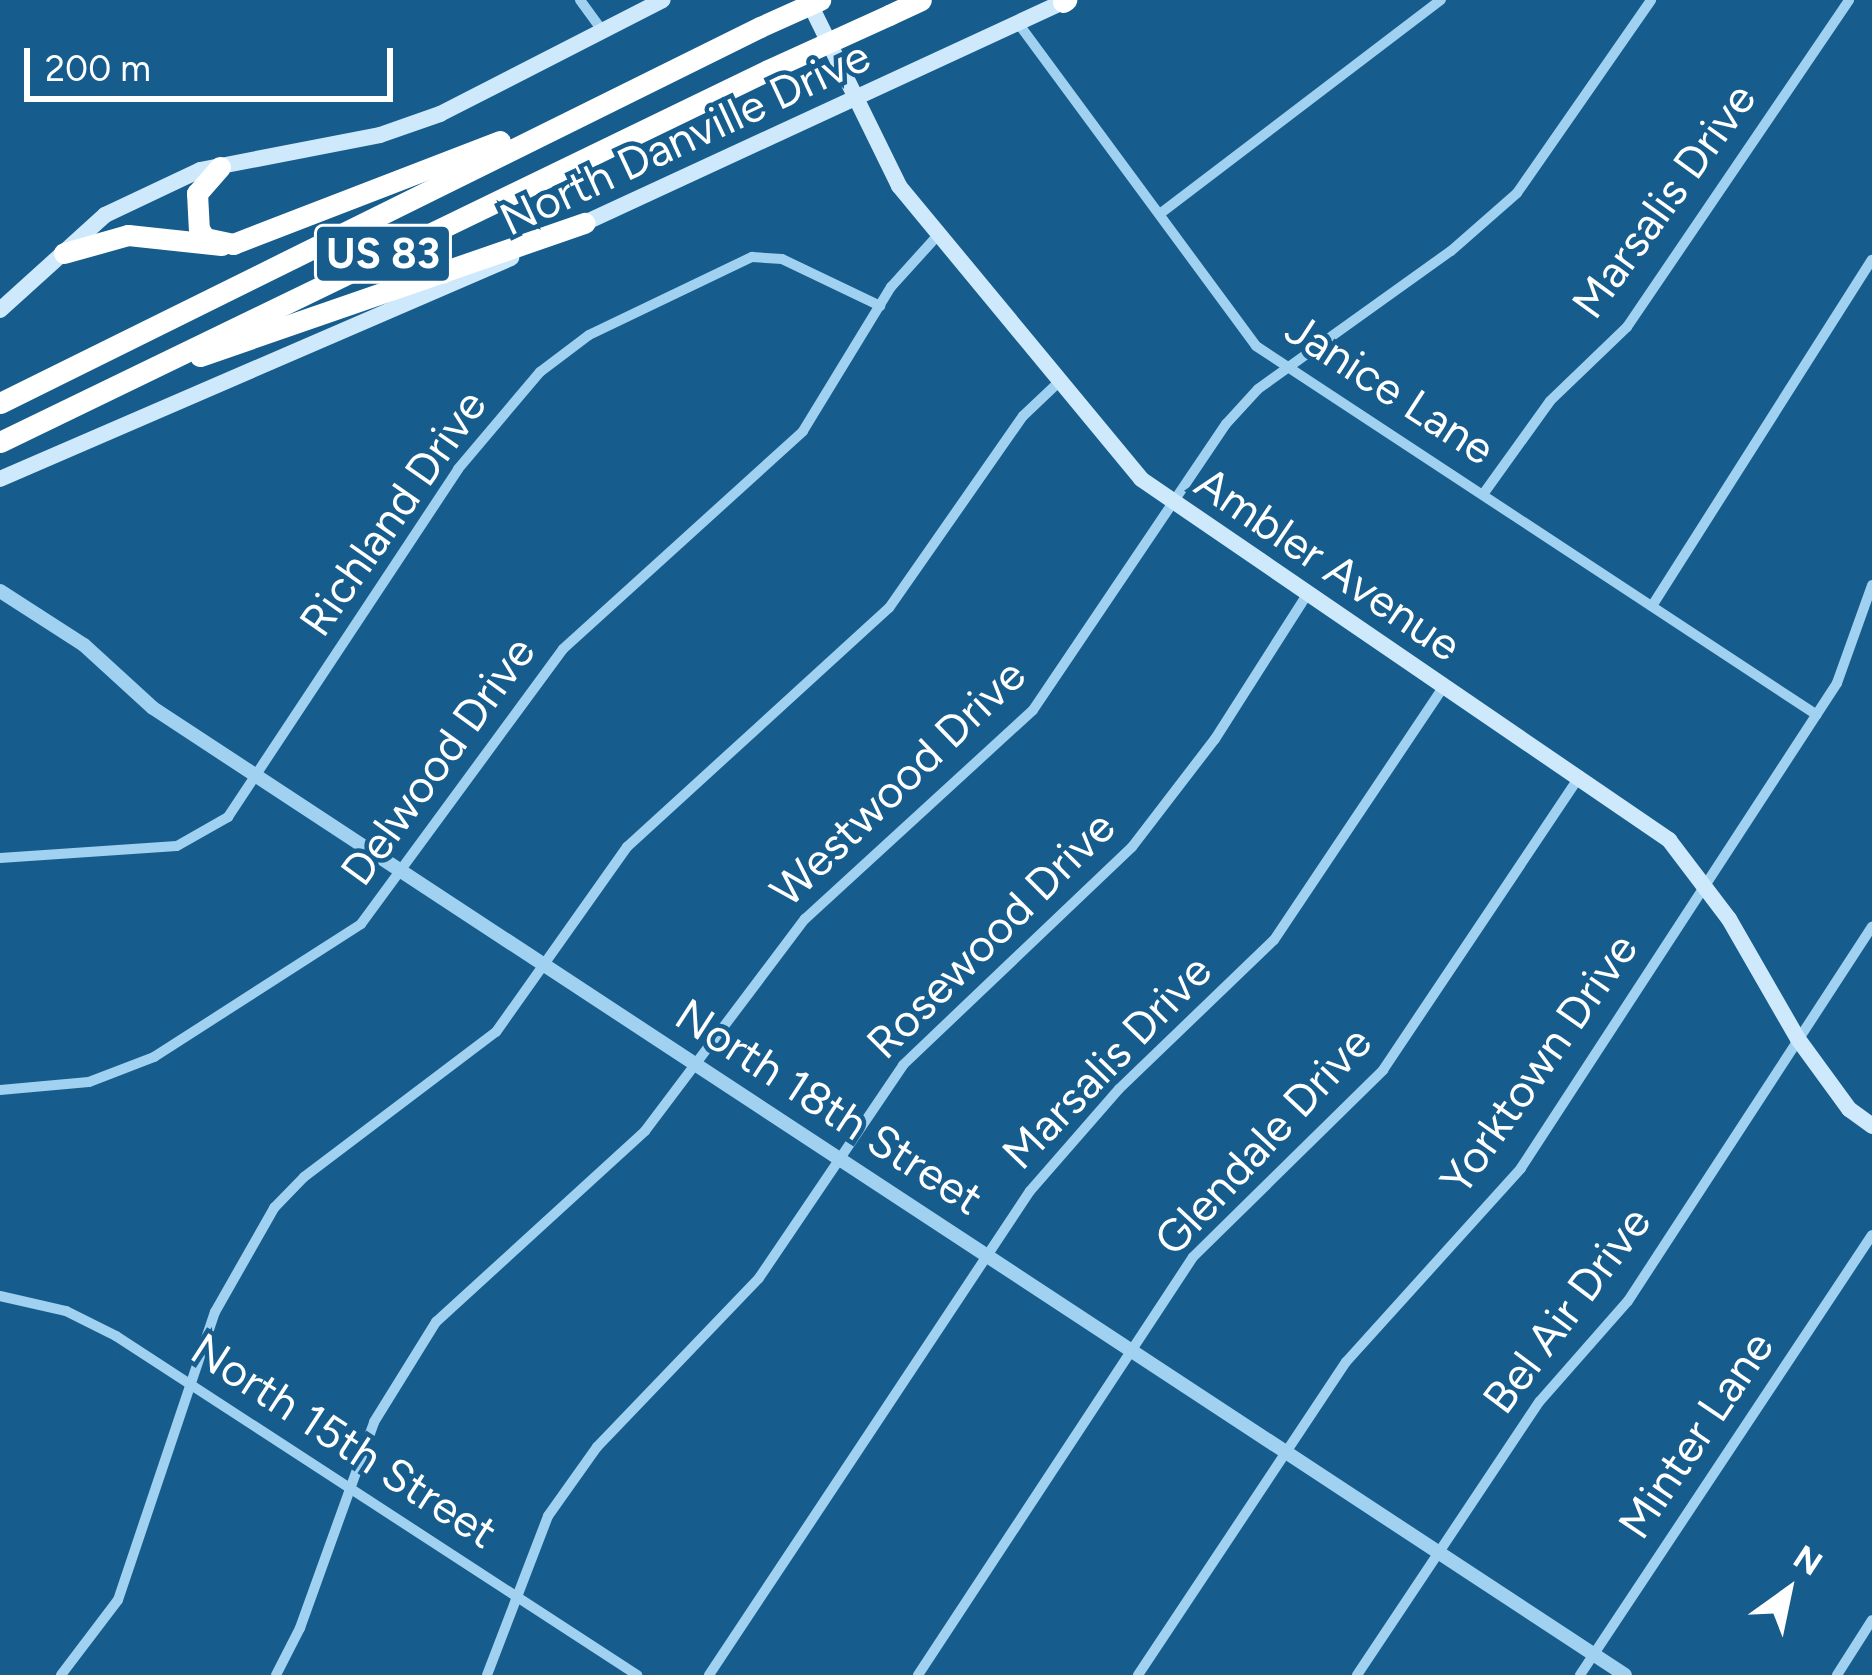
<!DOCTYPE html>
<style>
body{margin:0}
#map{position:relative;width:1872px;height:1675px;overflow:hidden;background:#165d8d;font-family:Figtree,sans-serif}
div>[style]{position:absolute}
.minor>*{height:10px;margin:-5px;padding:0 5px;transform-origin:5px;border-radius:5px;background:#a0d1f0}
.tertiary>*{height:14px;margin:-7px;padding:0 7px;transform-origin:7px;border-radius:7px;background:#a0d1f0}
.secondary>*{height:16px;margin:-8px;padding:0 8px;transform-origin:8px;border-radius:8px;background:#cee9fb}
.motorway>*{height:21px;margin:-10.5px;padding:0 10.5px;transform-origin:10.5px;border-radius:10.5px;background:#fff}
.motorway-bridge>*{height:21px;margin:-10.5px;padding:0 10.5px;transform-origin:10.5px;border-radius:10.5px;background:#fff}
span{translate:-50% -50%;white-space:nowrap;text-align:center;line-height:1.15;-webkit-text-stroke:9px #165d8d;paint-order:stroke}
.shield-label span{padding:3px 9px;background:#165d8d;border:3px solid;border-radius:9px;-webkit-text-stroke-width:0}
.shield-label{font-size:42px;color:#fff;font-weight:700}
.street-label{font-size:45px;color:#fff}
.north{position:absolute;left:1728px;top:1531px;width:120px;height:120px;-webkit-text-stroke:9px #165d8d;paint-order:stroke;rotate:33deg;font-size:33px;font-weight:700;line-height:48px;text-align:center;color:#fff}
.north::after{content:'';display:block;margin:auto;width:42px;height:54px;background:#fff;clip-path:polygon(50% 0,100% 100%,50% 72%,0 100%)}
.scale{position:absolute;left:24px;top:48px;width:369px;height:54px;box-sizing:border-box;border:6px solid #fff;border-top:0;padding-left:15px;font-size:36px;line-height:42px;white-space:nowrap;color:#fff;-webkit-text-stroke:9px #165d8d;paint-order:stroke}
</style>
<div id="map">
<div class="minor">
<i style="left:580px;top:0;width:39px;rotate:54deg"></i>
<i style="left:1018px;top:23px;width:401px;rotate:53.6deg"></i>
<i style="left:1256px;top:346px;width:671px;rotate:33.34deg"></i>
<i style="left:1161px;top:213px;width:352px;rotate:-37.3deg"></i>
<i style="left:1484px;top:493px;width:113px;rotate:-54.3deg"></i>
<i style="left:1550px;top:401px;width:107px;rotate:-43.9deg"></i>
<i style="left:1627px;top:327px;width:395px;rotate:-55.8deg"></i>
<i style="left:1652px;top:606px;width:410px;rotate:-57.6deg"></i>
<i style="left:0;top:858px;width:177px;rotate:-3.9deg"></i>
<i style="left:177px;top:846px;width:59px;rotate:-29.6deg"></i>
<i style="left:228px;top:817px;width:417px;rotate:-56.5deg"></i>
<i style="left:458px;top:469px;width:127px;rotate:-49.8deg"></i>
<i style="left:540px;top:372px;width:61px;rotate:-37.1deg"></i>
<i style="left:589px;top:335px;width:181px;rotate:-25.6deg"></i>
<i style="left:752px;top:257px;width:30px;rotate:4deg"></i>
<i style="left:782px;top:259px;width:109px;rotate:25.6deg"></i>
<i style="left:0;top:1090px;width:89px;rotate:-5.1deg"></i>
<i style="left:89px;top:1082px;width:70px;rotate:-21deg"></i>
<i style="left:154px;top:1057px;width:246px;rotate:-32.7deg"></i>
<i style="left:361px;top:924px;width:341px;rotate:-53.7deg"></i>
<i style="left:563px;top:649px;width:324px;rotate:-42.2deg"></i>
<i style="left:803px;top:431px;width:169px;rotate:-58.6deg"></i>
<i style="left:891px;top:287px;width:70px;rotate:-47.9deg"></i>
<i style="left:0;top:1296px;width:68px;rotate:12.8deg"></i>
<i style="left:66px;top:1311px;width:56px;rotate:26.6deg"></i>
<i style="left:116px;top:1336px;width:622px;rotate:33.05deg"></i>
<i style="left:61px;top:1675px;width:94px;rotate:-52.8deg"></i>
<i style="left:118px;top:1600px;width:304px;rotate:-71.4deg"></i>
<i style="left:215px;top:1312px;width:120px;rotate:-60.4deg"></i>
<i style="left:274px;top:1208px;width:43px;rotate:-45.9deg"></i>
<i style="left:304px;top:1177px;width:241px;rotate:-37.1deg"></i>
<i style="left:496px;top:1032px;width:227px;rotate:-54.7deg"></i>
<i style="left:627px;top:847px;width:355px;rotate:-42.4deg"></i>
<i style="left:889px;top:608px;width:234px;rotate:-55.1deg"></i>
<i style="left:1023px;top:416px;width:51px;rotate:-43.4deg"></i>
<i style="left:276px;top:1675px;width:53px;rotate:-62.9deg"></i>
<i style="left:300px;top:1628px;width:219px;rotate:-70.2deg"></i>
<i style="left:374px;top:1422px;width:118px;rotate:-58.2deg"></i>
<i style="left:436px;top:1322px;width:283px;rotate:-42.4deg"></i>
<i style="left:645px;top:1131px;width:266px;rotate:-53deg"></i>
<i style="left:805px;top:919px;width:309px;rotate:-42.5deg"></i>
<i style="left:1033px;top:710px;width:345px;rotate:-56deg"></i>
<i style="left:1226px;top:424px;width:47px;rotate:-47.6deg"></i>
<i style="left:1258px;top:389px;width:237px;rotate:-35.6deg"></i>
<i style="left:1451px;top:251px;width:88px;rotate:-41.3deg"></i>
<i style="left:1517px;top:193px;width:235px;rotate:-55.2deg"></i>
<i style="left:487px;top:1675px;width:170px;rotate:-69deg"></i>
<i style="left:548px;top:1516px;width:85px;rotate:-54.6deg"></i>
<i style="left:597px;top:1447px;width:234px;rotate:-46.2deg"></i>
<i style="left:759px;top:1278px;width:257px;rotate:-55.9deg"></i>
<i style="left:903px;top:1065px;width:316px;rotate:-43.6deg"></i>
<i style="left:1132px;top:847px;width:136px;rotate:-52.5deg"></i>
<i style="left:1215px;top:739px;width:169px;rotate:-57.5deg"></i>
<i style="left:709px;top:1675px;width:581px;rotate:-56.45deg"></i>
<i style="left:1030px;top:1191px;width:135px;rotate:-48.9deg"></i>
<i style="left:1119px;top:1089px;width:215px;rotate:-43.9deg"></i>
<i style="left:1274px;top:940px;width:307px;rotate:-56.2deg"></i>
<i style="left:918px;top:1675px;width:500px;rotate:-56.66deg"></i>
<i style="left:1193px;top:1257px;width:267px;rotate:-44.5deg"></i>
<i style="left:1383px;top:1070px;width:354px;rotate:-56.2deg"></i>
<i style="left:1138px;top:1675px;width:376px;rotate:-56.4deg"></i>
<i style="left:1346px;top:1362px;width:261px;rotate:-47.9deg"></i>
<i style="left:1521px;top:1168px;width:579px;rotate:-56.91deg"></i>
<i style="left:1837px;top:683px;width:104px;rotate:-70.3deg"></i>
<i style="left:1357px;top:1675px;width:329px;rotate:-56.3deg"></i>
<i style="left:1540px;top:1401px;width:133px;rotate:-48.7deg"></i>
<i style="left:1628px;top:1301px;width:447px;rotate:-56.9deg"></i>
<i style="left:1580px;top:1675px;width:528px;rotate:-56.43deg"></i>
<i style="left:1837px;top:1675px;width:65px;rotate:-57.5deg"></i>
</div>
<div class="tertiary">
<i style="left:0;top:591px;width:100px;rotate:32.7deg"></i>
<i style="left:84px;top:645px;width:93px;rotate:42.4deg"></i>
<i style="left:153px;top:708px;width:1761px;rotate:33.3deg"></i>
</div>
<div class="secondary">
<i style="left:808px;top:0;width:207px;rotate:63.9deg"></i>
<i style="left:899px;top:186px;width:380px;rotate:50.4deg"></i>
<i style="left:1141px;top:479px;width:640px;rotate:34.36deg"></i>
<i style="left:1669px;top:840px;width:99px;rotate:52.8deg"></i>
<i style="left:1729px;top:919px;width:138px;rotate:60.1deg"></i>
<i style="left:1798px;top:1039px;width:87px;rotate:53.9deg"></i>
<i style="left:1849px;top:1109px;width:29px;rotate:36deg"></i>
<i style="left:578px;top:226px;width:539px;rotate:-24.8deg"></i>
<i style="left:0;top:310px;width:142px;rotate:-42.1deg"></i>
<i style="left:105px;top:215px;width:105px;rotate:-25.3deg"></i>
<i style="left:200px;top:170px;width:183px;rotate:-11deg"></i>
<i style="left:380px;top:135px;width:64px;rotate:-19.3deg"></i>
<i style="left:440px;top:114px;width:250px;rotate:-27.1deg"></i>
<i style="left:0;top:479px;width:557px;rotate:-23.39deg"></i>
</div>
<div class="motorway">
<i style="left:1063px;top:2px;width:4px;rotate:-34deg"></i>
<i style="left:889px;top:15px;width:35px;rotate:-25deg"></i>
<i style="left:220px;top:167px;width:35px;rotate:131deg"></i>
<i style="left:197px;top:193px;width:36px;rotate:87deg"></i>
<i style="left:199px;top:229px;width:11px;rotate:56deg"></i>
<i style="left:205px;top:238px;width:29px;rotate:12deg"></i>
<i style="left:233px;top:244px;width:286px;rotate:-21.1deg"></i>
<i style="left:64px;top:253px;width:66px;rotate:-15.7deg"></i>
<i style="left:128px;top:235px;width:94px;rotate:6.1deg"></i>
<i style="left:200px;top:356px;width:407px;rotate:-19.1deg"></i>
<i style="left:0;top:403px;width:848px;rotate:-26.32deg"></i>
<i style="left:0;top:442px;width:853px;rotate:-25.84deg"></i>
</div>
<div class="motorway-bridge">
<i style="left:760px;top:27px;width:66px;rotate:-24.2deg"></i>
<i style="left:768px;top:70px;width:133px;rotate:-24.4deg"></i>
</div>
<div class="shield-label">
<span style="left:383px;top:254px">US 83</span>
</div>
<div class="street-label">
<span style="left:685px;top:138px;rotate:-25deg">North Danville Drive</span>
<span style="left:1664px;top:201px;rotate:-54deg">Marsalis Drive</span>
<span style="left:1390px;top:389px;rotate:33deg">Janice Lane</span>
<span style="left:393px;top:513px;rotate:-55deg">Richland Drive</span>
<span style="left:1328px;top:564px;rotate:34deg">Ambler Avenue</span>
<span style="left:438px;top:761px;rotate:-54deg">Delwood Drive</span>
<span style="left:898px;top:783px;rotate:-44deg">Westwood Drive</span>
<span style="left:991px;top:935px;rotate:-45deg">Rosewood Drive</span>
<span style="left:1107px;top:1062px;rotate:-46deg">Marsalis Drive</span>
<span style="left:1539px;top:1064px;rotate:-55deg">Yorktown Drive</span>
<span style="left:829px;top:1107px;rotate:33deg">North 18th Street</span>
<span style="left:1263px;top:1141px;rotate:-47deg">Glendale Drive</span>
<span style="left:1567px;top:1310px;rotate:-53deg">Bel Air Drive</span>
<span style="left:1696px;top:1435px;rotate:-56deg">Minter Lane</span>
<span style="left:344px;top:1441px;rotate:33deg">North 15th Street</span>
</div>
<div class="north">N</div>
<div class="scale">200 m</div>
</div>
